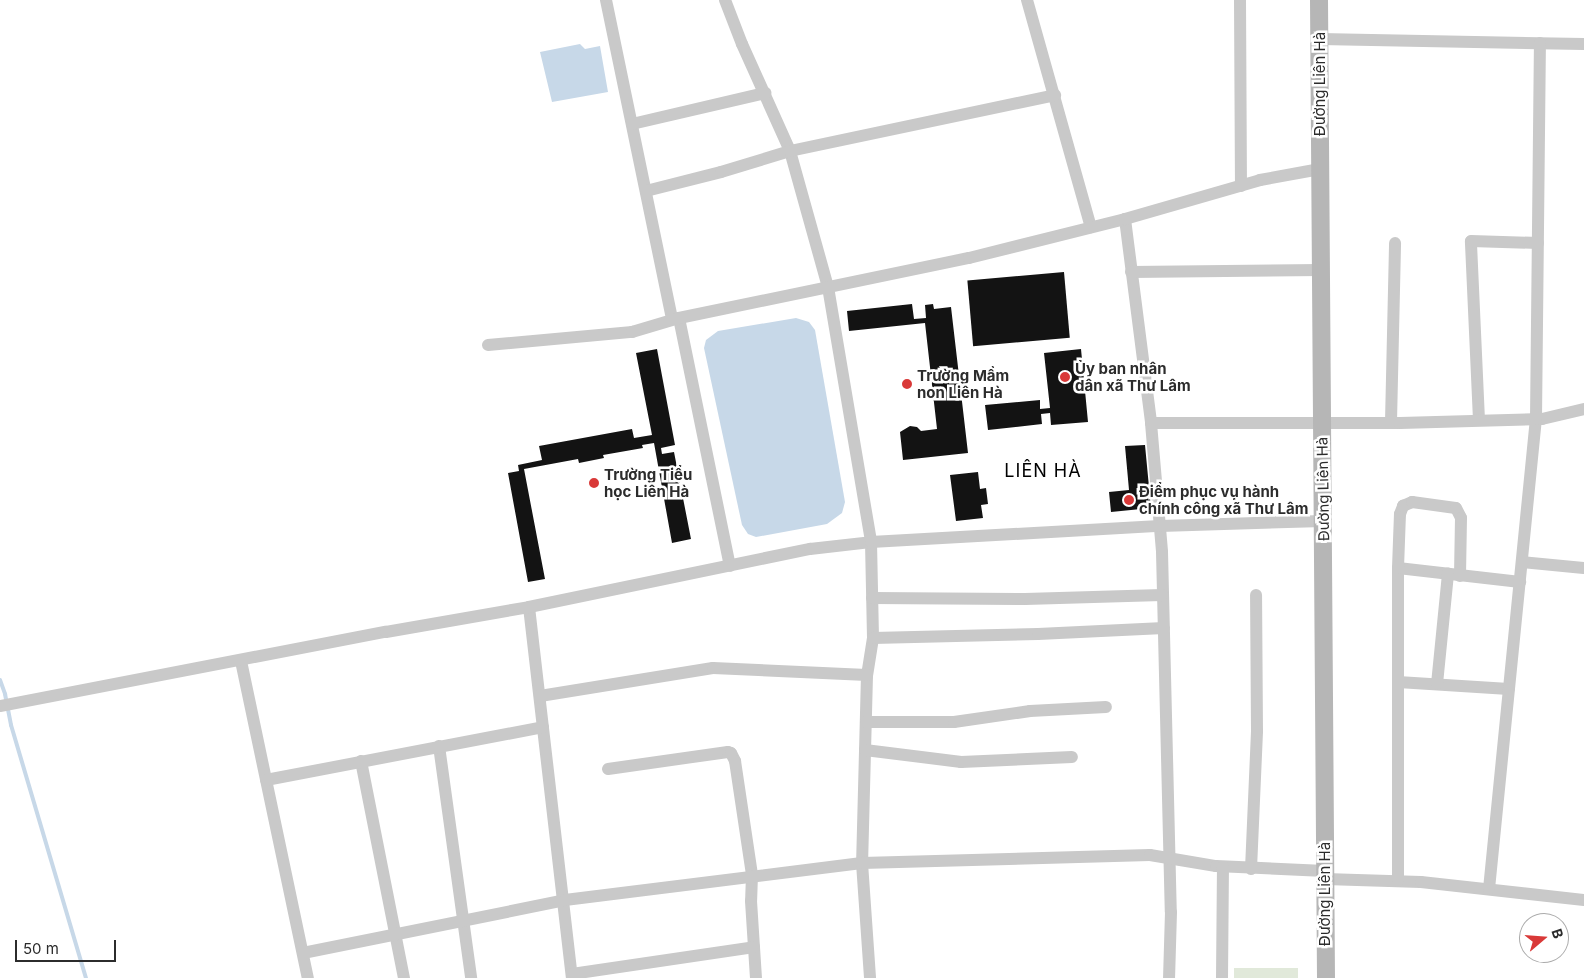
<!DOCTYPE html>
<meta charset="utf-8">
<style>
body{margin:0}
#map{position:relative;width:1584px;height:978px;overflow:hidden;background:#fff;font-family:Inter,sans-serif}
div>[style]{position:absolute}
.green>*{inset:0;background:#e1e9da;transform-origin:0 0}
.water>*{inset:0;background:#c7d8e8}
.stream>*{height:4px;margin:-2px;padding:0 2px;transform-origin:2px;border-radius:2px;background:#c7d8e8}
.building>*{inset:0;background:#131313;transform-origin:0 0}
.street>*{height:12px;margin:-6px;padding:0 6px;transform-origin:6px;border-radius:6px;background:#c9c9c9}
.secondary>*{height:18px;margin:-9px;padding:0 9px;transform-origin:9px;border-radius:9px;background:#b6b6b6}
.dots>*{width:14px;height:14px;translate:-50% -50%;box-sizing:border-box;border:2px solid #fff;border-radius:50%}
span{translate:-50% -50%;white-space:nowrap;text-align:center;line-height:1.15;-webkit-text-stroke:5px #fff;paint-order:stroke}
.street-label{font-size:15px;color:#2c2c2c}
.poi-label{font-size:15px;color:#2c2c2c;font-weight:700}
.left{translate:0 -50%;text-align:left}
.quarter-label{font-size:18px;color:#000;letter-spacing:1px}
.north{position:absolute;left:1519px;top:913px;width:50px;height:50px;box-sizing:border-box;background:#fff;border:1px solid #ababab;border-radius:50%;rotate:72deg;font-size:14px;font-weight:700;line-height:20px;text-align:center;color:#2c2c2c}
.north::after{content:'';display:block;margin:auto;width:18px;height:22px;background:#d93938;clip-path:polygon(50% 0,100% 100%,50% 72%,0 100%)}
.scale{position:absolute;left:15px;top:940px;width:101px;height:22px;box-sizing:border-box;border:2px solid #2c2c2c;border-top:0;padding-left:6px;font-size:15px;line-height:18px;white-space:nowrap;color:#2c2c2c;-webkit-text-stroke:4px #fff;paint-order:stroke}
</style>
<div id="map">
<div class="green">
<i style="left:1298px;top:968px;width:10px;height:64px;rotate:90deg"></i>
</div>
<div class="water">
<i style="clip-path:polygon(580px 44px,585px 49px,600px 46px,608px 92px,552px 102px,540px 52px)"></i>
<i style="clip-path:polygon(796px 318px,809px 322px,815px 330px,845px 502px,842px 513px,827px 524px,756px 537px,748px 534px,742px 525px,704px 348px,706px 340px,718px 331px)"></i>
</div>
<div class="stream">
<i style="left:0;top:680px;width:15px;rotate:70deg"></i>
<i style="left:5px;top:694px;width:32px;rotate:79deg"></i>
<i style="left:11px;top:725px;width:264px;rotate:73.5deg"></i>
</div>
<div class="building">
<i style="left:1064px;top:272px;width:66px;height:97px;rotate:85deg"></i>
<i style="clip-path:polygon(912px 304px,914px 319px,926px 318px,925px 305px,933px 304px,934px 309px,951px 307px,968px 453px,903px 460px,900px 432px,910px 426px,917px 427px,921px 431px,937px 429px,925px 323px,849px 331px,847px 311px)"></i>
<i style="clip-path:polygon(657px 349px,675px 445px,661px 448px,662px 454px,674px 452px,691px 539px,672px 543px,654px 443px,642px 445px,643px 448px,603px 455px,604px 458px,579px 463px,578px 459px,524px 469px,545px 579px,528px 582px,508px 473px,519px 471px,518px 465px,542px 460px,539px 446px,632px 429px,634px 438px,652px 435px,636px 353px)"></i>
<i style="clip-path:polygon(1081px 349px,1088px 422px,1051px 425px,1050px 413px,1041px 414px,1042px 424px,988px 430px,985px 405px,1040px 400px,1040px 409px,1050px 408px,1044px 353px)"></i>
<i style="clip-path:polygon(1145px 445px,1151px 508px,1111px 512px,1109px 492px,1129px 490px,1125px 446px)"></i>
<i style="clip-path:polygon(978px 472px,980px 489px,986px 488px,988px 504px,981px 505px,983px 518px,956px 521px,950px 475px)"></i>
</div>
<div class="street">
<i style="left:606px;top:0;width:326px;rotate:78.3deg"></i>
<i style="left:725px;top:0;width:47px;rotate:68.9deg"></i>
<i style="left:742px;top:44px;width:117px;rotate:65.8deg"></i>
<i style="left:790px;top:151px;width:141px;rotate:74.4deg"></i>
<i style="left:828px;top:287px;width:259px;rotate:80.4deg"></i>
<i style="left:871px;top:542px;width:96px;rotate:88.8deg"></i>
<i style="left:873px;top:638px;width:37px;rotate:99deg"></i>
<i style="left:867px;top:675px;width:188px;rotate:91.5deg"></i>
<i style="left:862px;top:863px;width:115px;rotate:86deg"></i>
<i style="left:1027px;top:0;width:236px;rotate:74.3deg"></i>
<i style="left:1240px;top:0;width:186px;rotate:89.7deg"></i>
<i style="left:1320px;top:39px;width:264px;rotate:1.1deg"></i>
<i style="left:632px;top:124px;width:137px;rotate:-13.1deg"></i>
<i style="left:646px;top:191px;width:77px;rotate:-14.2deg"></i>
<i style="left:721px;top:172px;width:72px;rotate:-16.9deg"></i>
<i style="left:790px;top:151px;width:271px;rotate:-11.9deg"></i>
<i style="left:1125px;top:219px;width:206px;rotate:82.7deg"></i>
<i style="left:1151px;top:423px;width:129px;rotate:85.1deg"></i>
<i style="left:1162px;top:552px;width:360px;rotate:88.6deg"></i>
<i style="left:1171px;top:912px;width:66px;rotate:91.7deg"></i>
<i style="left:1131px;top:272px;width:190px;rotate:-0.6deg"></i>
<i style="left:679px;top:318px;width:253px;rotate:78.4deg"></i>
<i style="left:488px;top:345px;width:145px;rotate:-5.2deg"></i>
<i style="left:632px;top:332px;width:49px;rotate:-16.6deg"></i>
<i style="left:679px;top:318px;width:296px;rotate:-11.7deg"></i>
<i style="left:969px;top:258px;width:161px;rotate:-14deg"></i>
<i style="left:1125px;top:219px;width:141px;rotate:-16.1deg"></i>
<i style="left:1260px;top:180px;width:61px;rotate:-10.4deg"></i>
<i style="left:1479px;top:420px;width:179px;rotate:-92.6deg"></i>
<i style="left:1471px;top:241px;width:67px;rotate:1.7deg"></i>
<i style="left:1391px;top:422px;width:179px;rotate:-88.7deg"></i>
<i style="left:1151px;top:423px;width:249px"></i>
<i style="left:1400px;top:423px;width:142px;rotate:-1.6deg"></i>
<i style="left:1542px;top:419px;width:43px;rotate:-13.4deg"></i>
<i style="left:1522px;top:562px;width:62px;rotate:5.5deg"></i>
<i style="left:1398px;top:568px;width:123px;rotate:6.5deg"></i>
<i style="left:872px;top:598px;width:153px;rotate:0.4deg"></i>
<i style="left:1025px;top:599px;width:137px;rotate:-1.7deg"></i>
<i style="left:529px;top:607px;width:373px;rotate:83.4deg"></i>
<i style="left:873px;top:638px;width:165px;rotate:-1.4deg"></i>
<i style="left:1038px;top:634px;width:126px;rotate:-2.7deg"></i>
<i style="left:241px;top:661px;width:324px;rotate:78.1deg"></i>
<i style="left:1398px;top:682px;width:111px;rotate:3.6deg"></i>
<i style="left:1437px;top:684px;width:111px;rotate:-84.3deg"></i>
<i style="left:540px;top:696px;width:175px;rotate:-9.2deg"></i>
<i style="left:713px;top:668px;width:154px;rotate:2.6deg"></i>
<i style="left:0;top:706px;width:393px;rotate:-10.9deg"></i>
<i style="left:386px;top:632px;width:145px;rotate:-9.9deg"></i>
<i style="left:529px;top:607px;width:287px;rotate:-11.7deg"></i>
<i style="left:810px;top:549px;width:61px;rotate:-6.5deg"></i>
<i style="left:871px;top:542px;width:289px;rotate:-3.2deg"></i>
<i style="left:1160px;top:526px;width:163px;rotate:-1.8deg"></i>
<i style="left:866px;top:722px;width:88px"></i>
<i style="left:954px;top:722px;width:77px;rotate:-8.2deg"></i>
<i style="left:1030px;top:711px;width:76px;rotate:-3deg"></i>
<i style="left:439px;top:746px;width:234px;rotate:82.1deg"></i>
<i style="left:865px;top:750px;width:97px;rotate:7.1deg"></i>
<i style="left:961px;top:762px;width:111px;rotate:-2.6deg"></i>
<i style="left:361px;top:761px;width:221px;rotate:78.8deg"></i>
<i style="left:608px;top:769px;width:121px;rotate:-8.1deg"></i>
<i style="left:728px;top:752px;width:3px;rotate:18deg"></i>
<i style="left:731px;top:753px;width:9px;rotate:63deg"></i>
<i style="left:735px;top:761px;width:115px;rotate:81.5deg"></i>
<i style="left:752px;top:875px;width:26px;rotate:92deg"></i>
<i style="left:751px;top:901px;width:77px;rotate:86.3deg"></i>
<i style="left:266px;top:780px;width:282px;rotate:-10.8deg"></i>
<i style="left:1251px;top:869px;width:138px;rotate:-87.5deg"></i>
<i style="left:1257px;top:731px;width:136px;rotate:-90.4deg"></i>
<i style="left:1325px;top:879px;width:96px;rotate:1.8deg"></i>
<i style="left:1421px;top:882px;width:164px;rotate:6.3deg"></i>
<i style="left:1398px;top:881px;width:313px;rotate:-90deg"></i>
<i style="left:1398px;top:568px;width:54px;rotate:-87.9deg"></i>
<i style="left:1400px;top:514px;width:9px;rotate:-69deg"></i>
<i style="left:1403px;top:506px;width:10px;rotate:-24deg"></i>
<i style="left:1412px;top:502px;width:44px;rotate:7.8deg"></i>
<i style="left:1456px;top:508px;width:11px;rotate:63deg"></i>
<i style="left:1461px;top:518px;width:58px;rotate:91deg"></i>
<i style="left:1489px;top:889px;width:472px;rotate:-84.3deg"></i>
<i style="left:1536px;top:419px;width:376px;rotate:-89.4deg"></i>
<i style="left:303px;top:953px;width:267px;rotate:-11.4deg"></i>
<i style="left:565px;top:900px;width:299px;rotate:-7.1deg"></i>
<i style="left:862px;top:863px;width:288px;rotate:-1.6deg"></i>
<i style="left:1150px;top:855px;width:67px;rotate:9.5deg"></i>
<i style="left:1216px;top:866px;width:109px;rotate:2.6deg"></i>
<i style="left:572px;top:974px;width:184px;rotate:-8.4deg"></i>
<i style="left:1222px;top:978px;width:111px;rotate:-89.5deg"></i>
</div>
<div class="secondary">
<i style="left:1319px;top:0;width:978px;rotate:89.59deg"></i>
</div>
<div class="dots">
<i style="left:1065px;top:377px;background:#d93938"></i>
<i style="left:907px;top:384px;background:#d93938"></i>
<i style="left:594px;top:483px;background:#d93938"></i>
<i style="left:1129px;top:500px;background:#d93938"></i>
</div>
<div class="street-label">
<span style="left:1320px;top:84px;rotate:-90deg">Đường Liên Hà</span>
<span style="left:1323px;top:489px;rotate:-91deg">Đường Liên Hà</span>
<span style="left:1325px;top:894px;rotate:-90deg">Đường Liên Hà</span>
</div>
<div class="poi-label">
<span class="left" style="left:1075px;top:377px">Ủy ban nhân<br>dân xã Thư Lâm</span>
<span class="left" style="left:917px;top:384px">Trường Mầm<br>non Liên Hà</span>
<span class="left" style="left:604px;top:483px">Trường Tiểu<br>học Liên Hà</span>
<span class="left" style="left:1139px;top:500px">Điểm phục vụ hành<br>chính công xã Thư Lâm</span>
</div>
<div class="quarter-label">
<span style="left:1043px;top:471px">LIÊN HÀ</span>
</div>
<div class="north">B</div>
<div class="scale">50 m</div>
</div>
